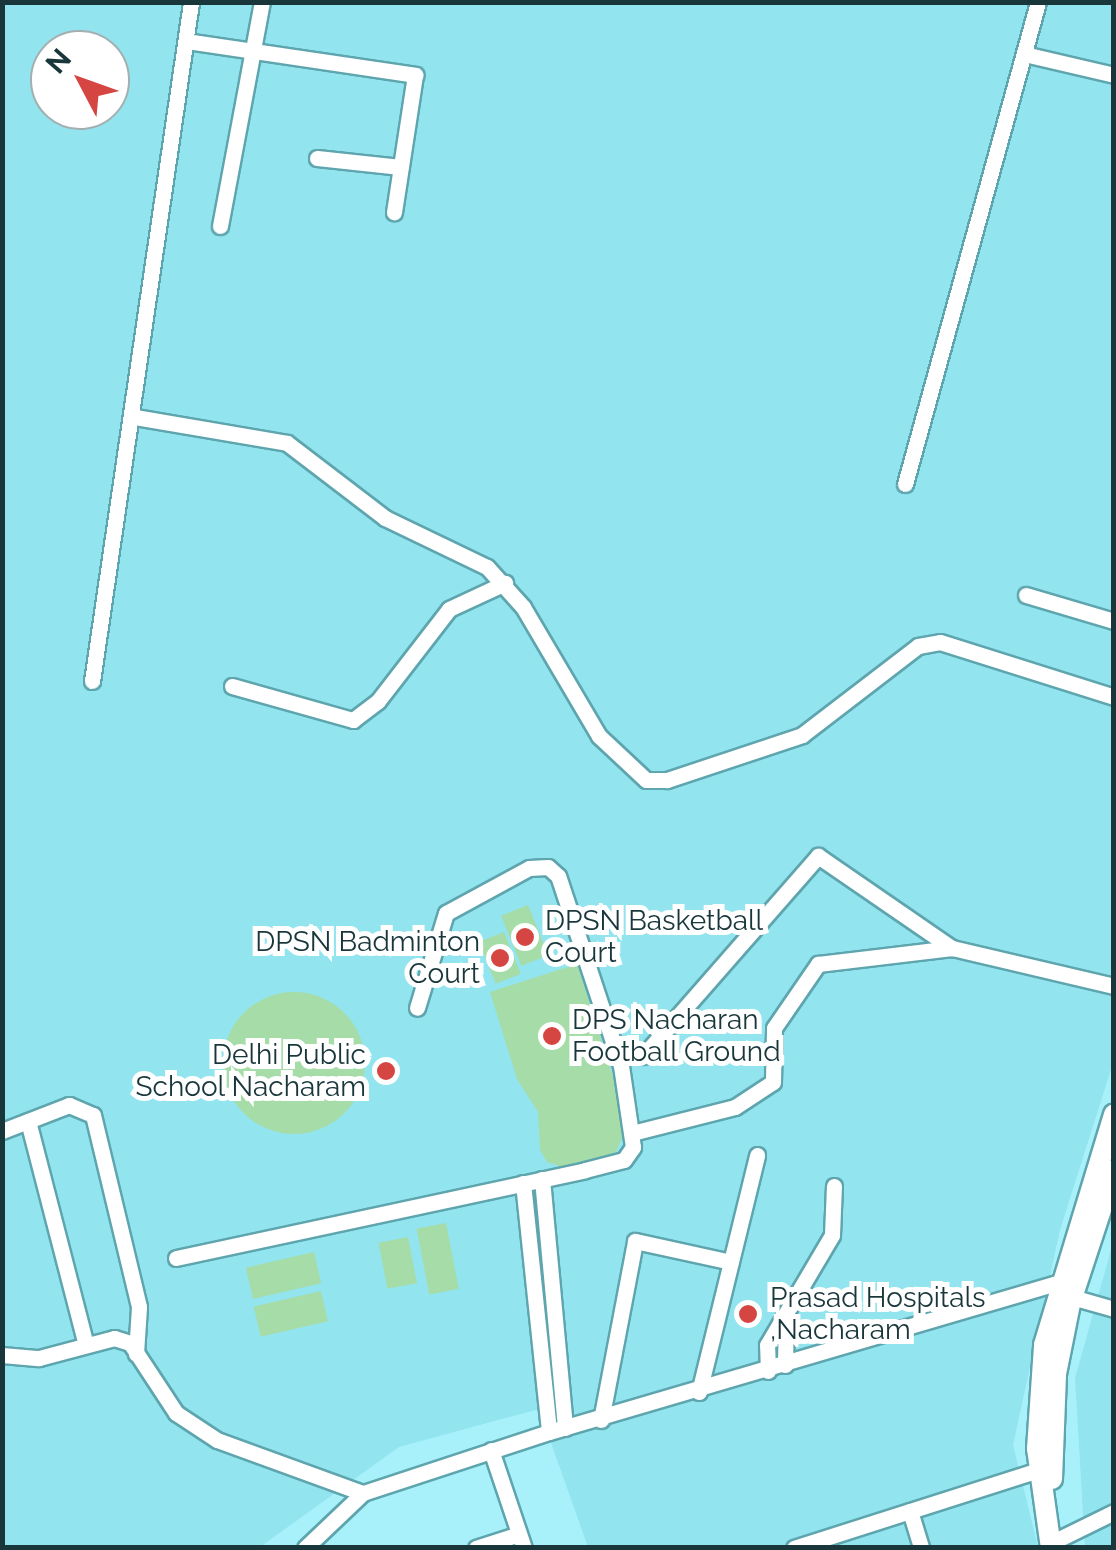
<!DOCTYPE html>
<style>
body{margin:0}
#map{position:relative;width:1116px;height:1550px;overflow:hidden;background:#a8f1fa;font-family:Raleway,sans-serif}
div>[style]{position:absolute}
.built>*{inset:0;background:#92e4ef}
.green>*{inset:0;background:#a6dca8;transform-origin:0 0}
.round{border-radius:50%}
.roads{filter:drop-shadow(2px 0 #5ea5ae) drop-shadow(-2px 0 #5ea5ae) drop-shadow(0 2px #5ea5ae) drop-shadow(0 -2px #5ea5ae)}
.minor>*{height:15px;margin:-7.5px;padding:0 7.5px;transform-origin:7.5px;border-radius:7.5px;background:#fff}
.major>*{height:20px;margin:-10px;padding:0 10px;transform-origin:10px;border-radius:10px;background:#fff}
.dots>*{width:28px;height:28px;translate:-50% -50%;box-sizing:border-box;border:5px solid #fff;border-radius:50%}
span{translate:-50% -50%;white-space:nowrap;text-align:center;line-height:1.15;-webkit-text-stroke:10px #fff;paint-order:stroke}
.poi-label{font-size:28px;color:#19373b}
.left{translate:0 -50%;text-align:left}
.right{translate:-100% -50%;text-align:right}
.frame{position:absolute;inset:0;border:5px solid #19373b;pointer-events:none}
.north{position:absolute;left:30px;top:30px;width:100px;height:100px;box-sizing:border-box;background:#fff;border:2px solid #a3afb1;border-radius:50%;rotate:311deg;font-size:28px;font-weight:700;line-height:40px;text-align:center;color:#19373b}
.north::after{content:'';display:block;margin:auto;width:35px;height:45px;background:#d54642;clip-path:polygon(50% 0,100% 100%,50% 72%,0 100%)}
</style>
<div id="map">
<div class="built">
<i style="clip-path:polygon(evenodd,3px 3px,1113px 3px,1114px 1060px,1060px 1230px,1013px 1445px,1038px 1547px,588px 1547px,539px 1409px,399px 1447px,260px 1547px,3px 1548px,3px 3px,50px 50px,110px 50px,110px 110px,50px 110px,50px 50px)"></i>
<i style="clip-path:polygon(1113px 1243px,1113px 1547px,1085px 1547px,1075px 1378px)"></i>
</div>
<div class="green">
<i style="left:528px;top:905px;width:54px;height:29px;rotate:68deg"></i>
<i style="left:504px;top:932px;width:45px;height:27px;rotate:68deg"></i>
<i style="clip-path:polygon(577px 964px,628px 1123px,616px 1152px,569px 1169px,547px 1162px,540px 1150px,538px 1112px,517px 1079px,490px 992px)"></i>
<i class="round" style="left:223px;top:992px;width:142px;height:142px"></i>
<i style="left:446px;top:1223px;width:67px;height:30px;rotate:79deg"></i>
<i style="left:408px;top:1237px;width:47px;height:30px;rotate:79deg"></i>
<i style="left:314px;top:1252px;width:32px;height:70px;rotate:77deg"></i>
<i style="left:321px;top:1291px;width:31px;height:69px;rotate:77deg"></i>
</div>
<div class="roads">
<div class="minor">
<i style="left:186px;top:41px;width:232px;rotate:8.4deg"></i>
<i style="left:415px;top:75px;width:139px;rotate:98.7deg"></i>
<i style="left:1024px;top:54px;width:92px;rotate:13.1deg"></i>
<i style="left:317px;top:158px;width:84px;rotate:6.1deg"></i>
<i style="left:220px;top:226px;width:228px;rotate:-79.4deg"></i>
<i style="left:135px;top:417px;width:154px;rotate:9.7deg"></i>
<i style="left:287px;top:443px;width:123px;rotate:37.4deg"></i>
<i style="left:385px;top:518px;width:113px;rotate:25.7deg"></i>
<i style="left:487px;top:567px;width:54px;rotate:48deg"></i>
<i style="left:523px;top:607px;width:150px;rotate:59.5deg"></i>
<i style="left:599px;top:736px;width:64px;rotate:43.1deg"></i>
<i style="left:646px;top:780px;width:21px"></i>
<i style="left:667px;top:780px;width:142px;rotate:-18.4deg"></i>
<i style="left:802px;top:735px;width:146px;rotate:-37.5deg"></i>
<i style="left:918px;top:646px;width:22px;rotate:-10deg"></i>
<i style="left:940px;top:642px;width:182px;rotate:17.5deg"></i>
<i style="left:905px;top:484px;width:500px;rotate:-74.57deg"></i>
<i style="left:1026px;top:595px;width:92px;rotate:16.5deg"></i>
<i style="left:92px;top:681px;width:686px;rotate:-81.7deg"></i>
<i style="left:232px;top:686px;width:126px;rotate:15.7deg"></i>
<i style="left:353px;top:720px;width:31px;rotate:-37deg"></i>
<i style="left:378px;top:701px;width:116px;rotate:-52.3deg"></i>
<i style="left:449px;top:609px;width:62px;rotate:-24.9deg"></i>
<i style="left:643px;top:1056px;width:266px;rotate:-48.8deg"></i>
<i style="left:818px;top:856px;width:163px;rotate:34.5deg"></i>
<i style="left:952px;top:948px;width:166px;rotate:13.2deg"></i>
<i style="left:28px;top:1121px;width:231px;rotate:75.5deg"></i>
<i style="left:2px;top:1131px;width:72px;rotate:-21.2deg"></i>
<i style="left:69px;top:1105px;width:26px;rotate:23deg"></i>
<i style="left:93px;top:1115px;width:197px;rotate:76.5deg"></i>
<i style="left:139px;top:1307px;width:47px;rotate:93.7deg"></i>
<i style="left:636px;top:1132px;width:102px;rotate:-14.2deg"></i>
<i style="left:735px;top:1107px;width:45px;rotate:-33.3deg"></i>
<i style="left:773px;top:1082px;width:54px;rotate:-88.9deg"></i>
<i style="left:774px;top:1028px;width:78px;rotate:-55.5deg"></i>
<i style="left:818px;top:964px;width:135px;rotate:-6.8deg"></i>
<i style="left:542px;top:1179px;width:250px;rotate:84.7deg"></i>
<i style="left:523px;top:1183px;width:250px;rotate:84deg"></i>
<i style="left:176px;top:1258px;width:418px;rotate:-12.1deg"></i>
<i style="left:585px;top:1170px;width:40px;rotate:-14.4deg"></i>
<i style="left:624px;top:1160px;width:16px;rotate:-55deg"></i>
<i style="left:633px;top:1147px;width:82px;rotate:-98.4deg"></i>
<i style="left:621px;top:1066px;width:200px;rotate:-108.3deg"></i>
<i style="left:558px;top:876px;width:13px;rotate:-138deg"></i>
<i style="left:548px;top:867px;width:19px;rotate:177deg"></i>
<i style="left:529px;top:868px;width:94px;rotate:151.5deg"></i>
<i style="left:446px;top:913px;width:99px;rotate:107deg"></i>
<i style="left:1072px;top:1297px;width:44px;rotate:15.9deg"></i>
<i style="left:2px;top:1355px;width:37px;rotate:5deg"></i>
<i style="left:39px;top:1358px;width:78px;rotate:-14.9deg"></i>
<i style="left:114px;top:1338px;width:17px;rotate:17deg"></i>
<i style="left:130px;top:1343px;width:84px;rotate:56.7deg"></i>
<i style="left:176px;top:1413px;width:49px;rotate:33.4deg"></i>
<i style="left:217px;top:1440px;width:155px;rotate:20deg"></i>
<i style="left:785px;top:1365px;width:50px;rotate:-88.9deg"></i>
<i style="left:768px;top:1371px;width:26px;rotate:-92deg"></i>
<i style="left:767px;top:1345px;width:128px;rotate:-59.4deg"></i>
<i style="left:832px;top:1235px;width:49px;rotate:-87.7deg"></i>
<i style="left:699px;top:1392px;width:244px;rotate:-76.2deg"></i>
<i style="left:601px;top:1420px;width:182px;rotate:-79.2deg"></i>
<i style="left:635px;top:1241px;width:98px;rotate:12.3deg"></i>
<i style="left:491px;top:1450px;width:103px;rotate:71.4deg"></i>
<i style="left:910px;top:1511px;width:39px;rotate:73deg"></i>
<i style="left:1061px;top:1538px;width:59px;rotate:-26.1deg"></i>
<i style="left:305px;top:1548px;width:80px;rotate:-43.5deg"></i>
<i style="left:363px;top:1493px;width:196px;rotate:-18.2deg"></i>
<i style="left:549px;top:1432px;width:533px;rotate:-16.36deg"></i>
<i style="left:1060px;top:1282px;width:12px;rotate:9deg"></i>
<i style="left:476px;top:1548px;width:45px;rotate:-18deg"></i>
<i style="left:794px;top:1548px;width:257px;rotate:-17.7deg"></i>
</div>
<div class="major">
<i style="left:1052px;top:1479px;width:105px;rotate:-87.8deg"></i>
<i style="left:1056px;top:1374px;width:71px;rotate:-78.7deg"></i>
<i style="left:1070px;top:1304px;width:141px;rotate:-71.8deg"></i>
<i style="left:1051px;top:1548px;width:100px;rotate:-98deg"></i>
<i style="left:1037px;top:1449px;width:104px;rotate:-86.1deg"></i>
<i style="left:1044px;top:1345px;width:241px;rotate:-73.1deg"></i>
</div>
</div>
<div class="dots">
<i style="left:525px;top:937px;background:#d54642"></i>
<i style="left:500px;top:958px;background:#d54642"></i>
<i style="left:552px;top:1036px;background:#d54642"></i>
<i style="left:386px;top:1071px;background:#d54642"></i>
<i style="left:748px;top:1314px;background:#d54642"></i>
</div>
<div class="poi-label">
<span class="left" style="left:545px;top:937px">DPSN Basketball<br>Court</span>
<span class="right" style="left:480px;top:958px">DPSN Badminton<br>Court</span>
<span class="left" style="left:572px;top:1036px">DPS Nacharan<br>Football Ground</span>
<span class="right" style="left:366px;top:1071px">Delhi Public<br>School Nacharam</span>
<span class="left" style="left:770px;top:1314px">Prasad Hospitals<br>,Nacharam</span>
</div>
<div class="frame"></div>
<div class="north">N</div>
</div>
